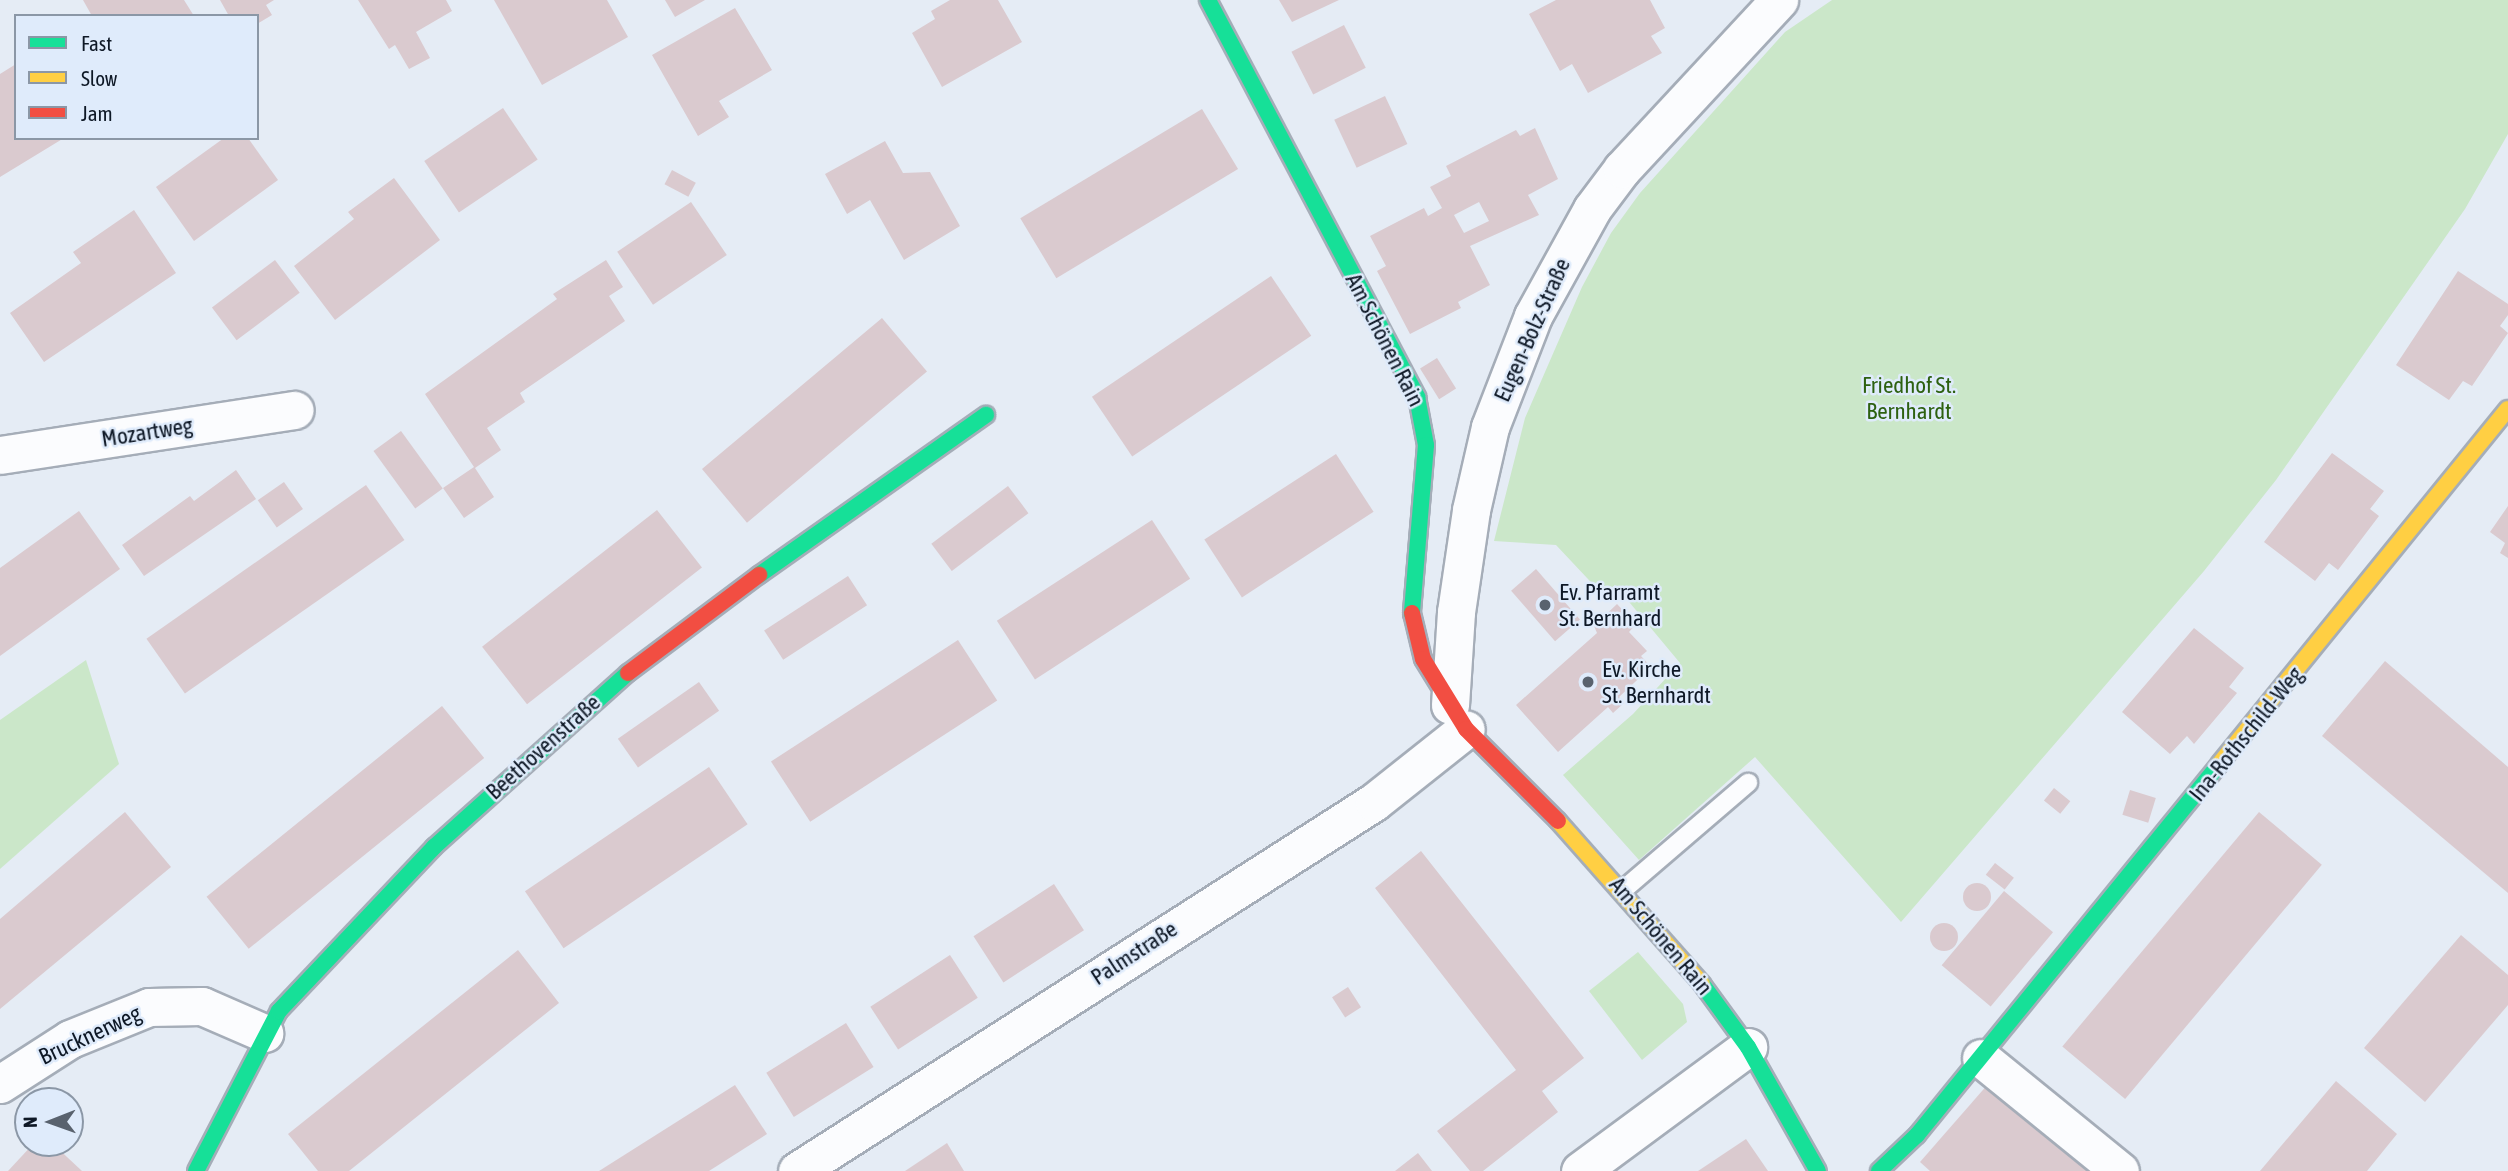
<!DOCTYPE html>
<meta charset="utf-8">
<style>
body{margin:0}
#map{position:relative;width:2508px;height:1171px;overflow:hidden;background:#e5ecf5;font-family:"Asap Condensed",sans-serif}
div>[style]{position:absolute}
.green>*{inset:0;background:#cbe7c9}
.building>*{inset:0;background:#dacacf;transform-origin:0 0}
.round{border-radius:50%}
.roads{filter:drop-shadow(2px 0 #a5adb8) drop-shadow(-2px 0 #a5adb8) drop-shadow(0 2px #a5adb8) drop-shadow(0 -2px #a5adb8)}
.lane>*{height:18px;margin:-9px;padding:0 9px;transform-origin:9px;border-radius:9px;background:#fbfcfe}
.street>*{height:37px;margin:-18.5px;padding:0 18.5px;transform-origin:18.5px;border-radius:18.5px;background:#fbfcfe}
.fast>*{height:16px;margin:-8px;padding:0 8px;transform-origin:8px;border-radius:8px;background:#16e098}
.slow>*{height:16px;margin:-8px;padding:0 8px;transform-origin:8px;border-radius:8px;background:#ffcf43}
.jam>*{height:16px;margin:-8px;padding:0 8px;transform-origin:8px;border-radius:8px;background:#f24e42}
.dots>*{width:19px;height:19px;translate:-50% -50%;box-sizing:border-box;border:4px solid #dfebfb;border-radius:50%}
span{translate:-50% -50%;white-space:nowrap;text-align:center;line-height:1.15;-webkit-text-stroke:5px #dfebfb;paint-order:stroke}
.street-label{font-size:23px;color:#0e1826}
.park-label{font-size:23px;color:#2d6111}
.poi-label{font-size:23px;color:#0e1826}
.left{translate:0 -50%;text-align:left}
.legend{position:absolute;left:14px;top:14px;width:245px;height:126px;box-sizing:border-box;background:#dfebfb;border:2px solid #8b97a6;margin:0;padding:9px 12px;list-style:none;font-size:21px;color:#0e1826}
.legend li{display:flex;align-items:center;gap:14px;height:35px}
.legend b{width:35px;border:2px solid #8b97a6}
.north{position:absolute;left:14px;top:1087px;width:70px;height:70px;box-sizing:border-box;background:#dfebfb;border:2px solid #8b97a6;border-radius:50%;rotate:269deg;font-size:19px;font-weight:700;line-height:28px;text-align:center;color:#0e1826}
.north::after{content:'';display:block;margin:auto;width:24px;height:32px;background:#59626e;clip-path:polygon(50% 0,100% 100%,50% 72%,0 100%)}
</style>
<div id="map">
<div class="green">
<i style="clip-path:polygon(1832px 0,2508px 0,2508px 134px,2465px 209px,2276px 480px,2204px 571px,1901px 922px,1755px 757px,1639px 860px,1563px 775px,1633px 714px,1680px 663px,1615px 585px,1603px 595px,1556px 545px,1494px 541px,1525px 418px,1582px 287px,1611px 233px,1640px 193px,1785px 32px)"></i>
<i style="clip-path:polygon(86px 660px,119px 764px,0 869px,0 720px)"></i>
<i style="clip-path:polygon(1638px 952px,1683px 1004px,1687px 1022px,1642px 1060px,1589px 991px)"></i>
</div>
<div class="building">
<i style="clip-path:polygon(83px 0,184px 0,194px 16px,92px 16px)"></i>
<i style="clip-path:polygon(220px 0,274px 0,266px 5px,272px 15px,257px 24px,257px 16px,229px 16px)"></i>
<i style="clip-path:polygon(358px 0,446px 0,452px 11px,416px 32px,430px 58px,409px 69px,395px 45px,389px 49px)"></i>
<i style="clip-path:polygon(494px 0,607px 0,628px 37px,542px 85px)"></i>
<i style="clip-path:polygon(665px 0,705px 0,675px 17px)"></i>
<i style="clip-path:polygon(950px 0,998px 0,1022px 42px,942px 87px,912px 33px,935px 19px,931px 11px)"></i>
<i style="clip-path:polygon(1279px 0,1339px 0,1292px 22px)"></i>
<i style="clip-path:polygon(1556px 0,1650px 0,1665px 28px,1651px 36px,1662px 53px,1588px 93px,1572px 64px,1560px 71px,1529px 14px)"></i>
<i style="clip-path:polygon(735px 8px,772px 70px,719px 101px,729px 117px,698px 136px,652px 55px)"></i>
<i style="left:1344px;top:25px;width:48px;height:59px;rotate:63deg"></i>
<i style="clip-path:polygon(16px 64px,16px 138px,64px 138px,0 177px,0 74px)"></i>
<i style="left:1385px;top:96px;width:53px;height:56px;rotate:65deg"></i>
<i style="left:503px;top:108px;width:62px;height:95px;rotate:56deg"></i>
<i style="left:1202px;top:109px;width:70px;height:212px;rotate:59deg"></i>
<i style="clip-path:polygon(evenodd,1535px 128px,1558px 179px,1528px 195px,1539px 215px,1470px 246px,1490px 285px,1458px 302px,1461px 308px,1410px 334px,1377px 271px,1386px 266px,1370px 236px,1424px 208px,1428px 216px,1442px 208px,1430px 187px,1451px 176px,1446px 166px,1516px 130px,1520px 136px,1535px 128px,1479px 202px,1489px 221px,1464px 233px,1454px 215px,1479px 202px)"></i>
<i style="clip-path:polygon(224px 138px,248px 138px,278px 180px,194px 241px,156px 187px)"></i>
<i style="clip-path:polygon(885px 141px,903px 173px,930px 172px,960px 226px,904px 260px,870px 200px,847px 214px,825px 174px)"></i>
<i style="left:672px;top:170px;width:27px;height:16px;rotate:28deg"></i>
<i style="clip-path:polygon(394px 178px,440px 240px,335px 320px,294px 266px,354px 219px,348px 212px)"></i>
<i style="left:691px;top:202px;width:64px;height:89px;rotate:56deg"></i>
<i style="clip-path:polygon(134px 210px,176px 273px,44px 362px,10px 313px,81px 263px,73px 252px)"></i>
<i style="left:275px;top:260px;width:41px;height:79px;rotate:53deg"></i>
<i style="clip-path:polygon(606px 260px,623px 287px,609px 296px,625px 321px,520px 393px,525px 402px,487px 428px,501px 450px,475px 468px,494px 497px,464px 518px,443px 488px,474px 467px,425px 394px,557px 299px,553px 294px)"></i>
<i style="clip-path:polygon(2458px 271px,2508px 304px,2508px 315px,2500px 326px,2508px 333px,2472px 386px,2463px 381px,2449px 400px,2396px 365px)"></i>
<i style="left:1271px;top:276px;width:72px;height:216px;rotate:56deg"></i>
<i style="left:882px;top:318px;width:70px;height:235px;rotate:50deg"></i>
<i style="left:1437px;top:358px;width:36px;height:20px;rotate:58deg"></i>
<i style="left:401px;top:431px;width:71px;height:34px;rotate:54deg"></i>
<i style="clip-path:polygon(2332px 453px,2384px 491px,2370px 509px,2379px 516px,2338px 570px,2329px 563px,2315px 581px,2264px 542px)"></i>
<i style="left:1336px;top:454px;width:69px;height:157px;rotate:57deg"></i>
<i style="clip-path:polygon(236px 470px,256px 499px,144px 576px,122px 545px,190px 496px,194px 501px)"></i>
<i style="left:284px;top:482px;width:33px;height:32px;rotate:55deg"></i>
<i style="left:366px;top:485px;width:67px;height:268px;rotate:55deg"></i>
<i style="left:1008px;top:486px;width:34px;height:96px;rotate:53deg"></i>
<i style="clip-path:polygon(2508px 506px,2508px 558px,2500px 553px,2505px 543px,2490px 532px)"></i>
<i style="left:657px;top:510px;width:73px;height:222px;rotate:52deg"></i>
<i style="clip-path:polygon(79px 511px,120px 569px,0 656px,0 568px)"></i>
<i style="left:1152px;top:520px;width:70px;height:185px;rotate:57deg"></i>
<i style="left:1536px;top:569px;width:67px;height:33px;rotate:49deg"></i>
<i style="left:848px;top:576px;width:35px;height:100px;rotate:57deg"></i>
<i style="clip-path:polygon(1617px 604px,1636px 624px,1629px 632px,1647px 651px,1641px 656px,1651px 667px,1619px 697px,1624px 703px,1613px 713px,1608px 707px,1558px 752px,1516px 705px,1597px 633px,1594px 626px)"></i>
<i style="clip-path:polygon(2194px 628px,2244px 668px,2229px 687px,2237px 693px,2194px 744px,2187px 736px,2170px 754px,2122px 712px)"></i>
<i style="left:958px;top:640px;width:72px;height:223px;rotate:57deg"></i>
<i style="clip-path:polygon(2385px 661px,2508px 767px,2508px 893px,2322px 736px)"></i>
<i style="left:699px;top:682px;width:35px;height:99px;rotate:55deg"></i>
<i style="left:442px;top:706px;width:67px;height:303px;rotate:51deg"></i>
<i style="left:709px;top:767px;width:69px;height:222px;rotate:56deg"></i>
<i style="left:2054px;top:788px;width:21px;height:16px;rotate:39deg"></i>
<i style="left:2130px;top:790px;width:27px;height:26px;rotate:17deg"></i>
<i style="clip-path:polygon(125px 812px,171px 867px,0 1009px,0 919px)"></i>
<i style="left:2259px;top:812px;width:82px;height:306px;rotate:40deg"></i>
<i style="clip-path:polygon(1421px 851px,1584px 1058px,1542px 1091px,1558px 1112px,1483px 1171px,1470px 1171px,1437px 1131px,1516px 1070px,1375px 888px)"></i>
<i style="left:1995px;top:863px;width:24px;height:15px;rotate:38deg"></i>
<i class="round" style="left:1963px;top:883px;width:28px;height:28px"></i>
<i style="left:1054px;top:884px;width:55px;height:96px;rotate:57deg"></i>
<i style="left:2004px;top:891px;width:64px;height:97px;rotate:40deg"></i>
<i class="round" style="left:1930px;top:923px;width:28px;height:28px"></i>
<i style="clip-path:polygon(2461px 935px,2508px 975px,2508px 1005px,2425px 1102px,2364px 1048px)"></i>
<i style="clip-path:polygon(518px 950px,559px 1003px,349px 1171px,318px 1171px,288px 1134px)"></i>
<i style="left:950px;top:955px;width:51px;height:95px;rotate:57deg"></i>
<i style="left:1348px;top:987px;width:24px;height:19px;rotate:57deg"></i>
<i style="left:846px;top:1023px;width:52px;height:94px;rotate:58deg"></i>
<i style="clip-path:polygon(2336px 1081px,2397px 1134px,2367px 1171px,2260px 1171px)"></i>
<i style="clip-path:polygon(1989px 1083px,2090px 1171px,1930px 1171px,1920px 1162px)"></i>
<i style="clip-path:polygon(735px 1085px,767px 1134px,709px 1171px,599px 1171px)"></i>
<i style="clip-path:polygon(1746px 1139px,1768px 1171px,1698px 1171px)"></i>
<i style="clip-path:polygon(34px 1143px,52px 1143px,82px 1171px,8px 1171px)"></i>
<i style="clip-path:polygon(947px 1143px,964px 1171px,905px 1171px)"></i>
<i style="clip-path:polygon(1418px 1153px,1432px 1171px,1395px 1171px)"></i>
</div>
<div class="roads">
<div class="lane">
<i style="left:1623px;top:890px;width:165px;rotate:-40.6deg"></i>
</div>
<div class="street">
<i style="left:0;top:455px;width:298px;rotate:-8.7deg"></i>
<i style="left:1450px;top:705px;width:93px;rotate:-86.3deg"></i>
<i style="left:1456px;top:612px;width:103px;rotate:-81.6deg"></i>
<i style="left:1471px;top:510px;width:85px;rotate:-77.1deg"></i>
<i style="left:1490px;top:427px;width:119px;rotate:-68.8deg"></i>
<i style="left:1533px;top:316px;width:122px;rotate:-61.1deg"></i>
<i style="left:1592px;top:209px;width:50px;rotate:-53.1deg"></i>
<i style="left:1622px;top:169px;width:231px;rotate:-47.1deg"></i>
<i style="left:1981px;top:1058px;width:179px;rotate:39.1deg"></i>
<i style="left:0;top:1084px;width:83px;rotate:-32.7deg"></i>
<i style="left:70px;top:1039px;width:85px;rotate:-22.1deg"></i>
<i style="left:149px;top:1007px;width:53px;rotate:-1.1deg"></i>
<i style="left:202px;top:1006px;width:68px;rotate:23.5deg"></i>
<i style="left:797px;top:1171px;width:685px;rotate:-32.6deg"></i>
<i style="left:1374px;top:802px;width:117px;rotate:-38.4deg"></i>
<i style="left:1580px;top:1171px;width:209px;rotate:-36.4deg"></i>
</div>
<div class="fast">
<i style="left:1208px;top:0;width:449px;rotate:62.2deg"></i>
<i style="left:1417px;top:397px;width:49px;rotate:79.4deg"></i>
<i style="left:1426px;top:445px;width:169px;rotate:94.8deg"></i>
<i style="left:759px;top:575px;width:278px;rotate:-35.2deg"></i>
<i style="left:1702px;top:984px;width:78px;rotate:53.9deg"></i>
<i style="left:1748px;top:1047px;width:142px;rotate:60.6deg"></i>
<i style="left:196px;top:1171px;width:180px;rotate:-62.6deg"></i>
<i style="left:279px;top:1011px;width:226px;rotate:-46.6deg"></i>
<i style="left:434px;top:847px;width:261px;rotate:-41.9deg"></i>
<i style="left:1879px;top:1171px;width:52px;rotate:-43.5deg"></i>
<i style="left:1917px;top:1135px;width:480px;rotate:-50.8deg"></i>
</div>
<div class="slow">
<i style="left:2220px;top:763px;width:456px;rotate:-50.9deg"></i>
<i style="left:1558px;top:821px;width:217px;rotate:48.5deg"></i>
</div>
<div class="jam">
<i style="left:1412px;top:613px;width:47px;rotate:76.6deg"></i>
<i style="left:1423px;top:659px;width:82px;rotate:58.4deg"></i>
<i style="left:1466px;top:729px;width:130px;rotate:45deg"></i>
<i style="left:628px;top:673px;width:164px;rotate:-36.8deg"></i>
</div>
</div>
<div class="dots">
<i style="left:1545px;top:605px;background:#59626e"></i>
<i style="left:1588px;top:682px;background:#59626e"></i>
</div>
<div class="street-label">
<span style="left:1532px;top:330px;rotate:-66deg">Eugen-Bolz-Straße</span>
<span style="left:1385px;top:340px;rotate:63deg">Am Schönen Rain</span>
<span style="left:147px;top:432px;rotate:-9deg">Mozartweg</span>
<span style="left:2246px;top:734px;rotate:-51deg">Ina-Rothschild-Weg</span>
<span style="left:543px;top:747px;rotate:-42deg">Beethovenstraße</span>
<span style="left:1661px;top:936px;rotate:50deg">Am Schönen Rain</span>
<span style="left:1134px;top:953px;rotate:-33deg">Palmstraße</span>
<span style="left:90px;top:1035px;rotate:-25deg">Brucknerweg</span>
</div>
<div class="park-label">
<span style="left:1909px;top:398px">Friedhof St.<br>Bernhardt</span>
</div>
<div class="poi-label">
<span class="left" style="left:1559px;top:605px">Ev. Pfarramt<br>St. Bernhard</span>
<span class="left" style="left:1602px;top:682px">Ev. Kirche<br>St. Bernhardt</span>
</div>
<ul class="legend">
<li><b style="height:9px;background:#16e098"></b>Fast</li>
<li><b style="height:9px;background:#ffcf43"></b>Slow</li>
<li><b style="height:9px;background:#f24e42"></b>Jam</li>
</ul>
<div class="north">N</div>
</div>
